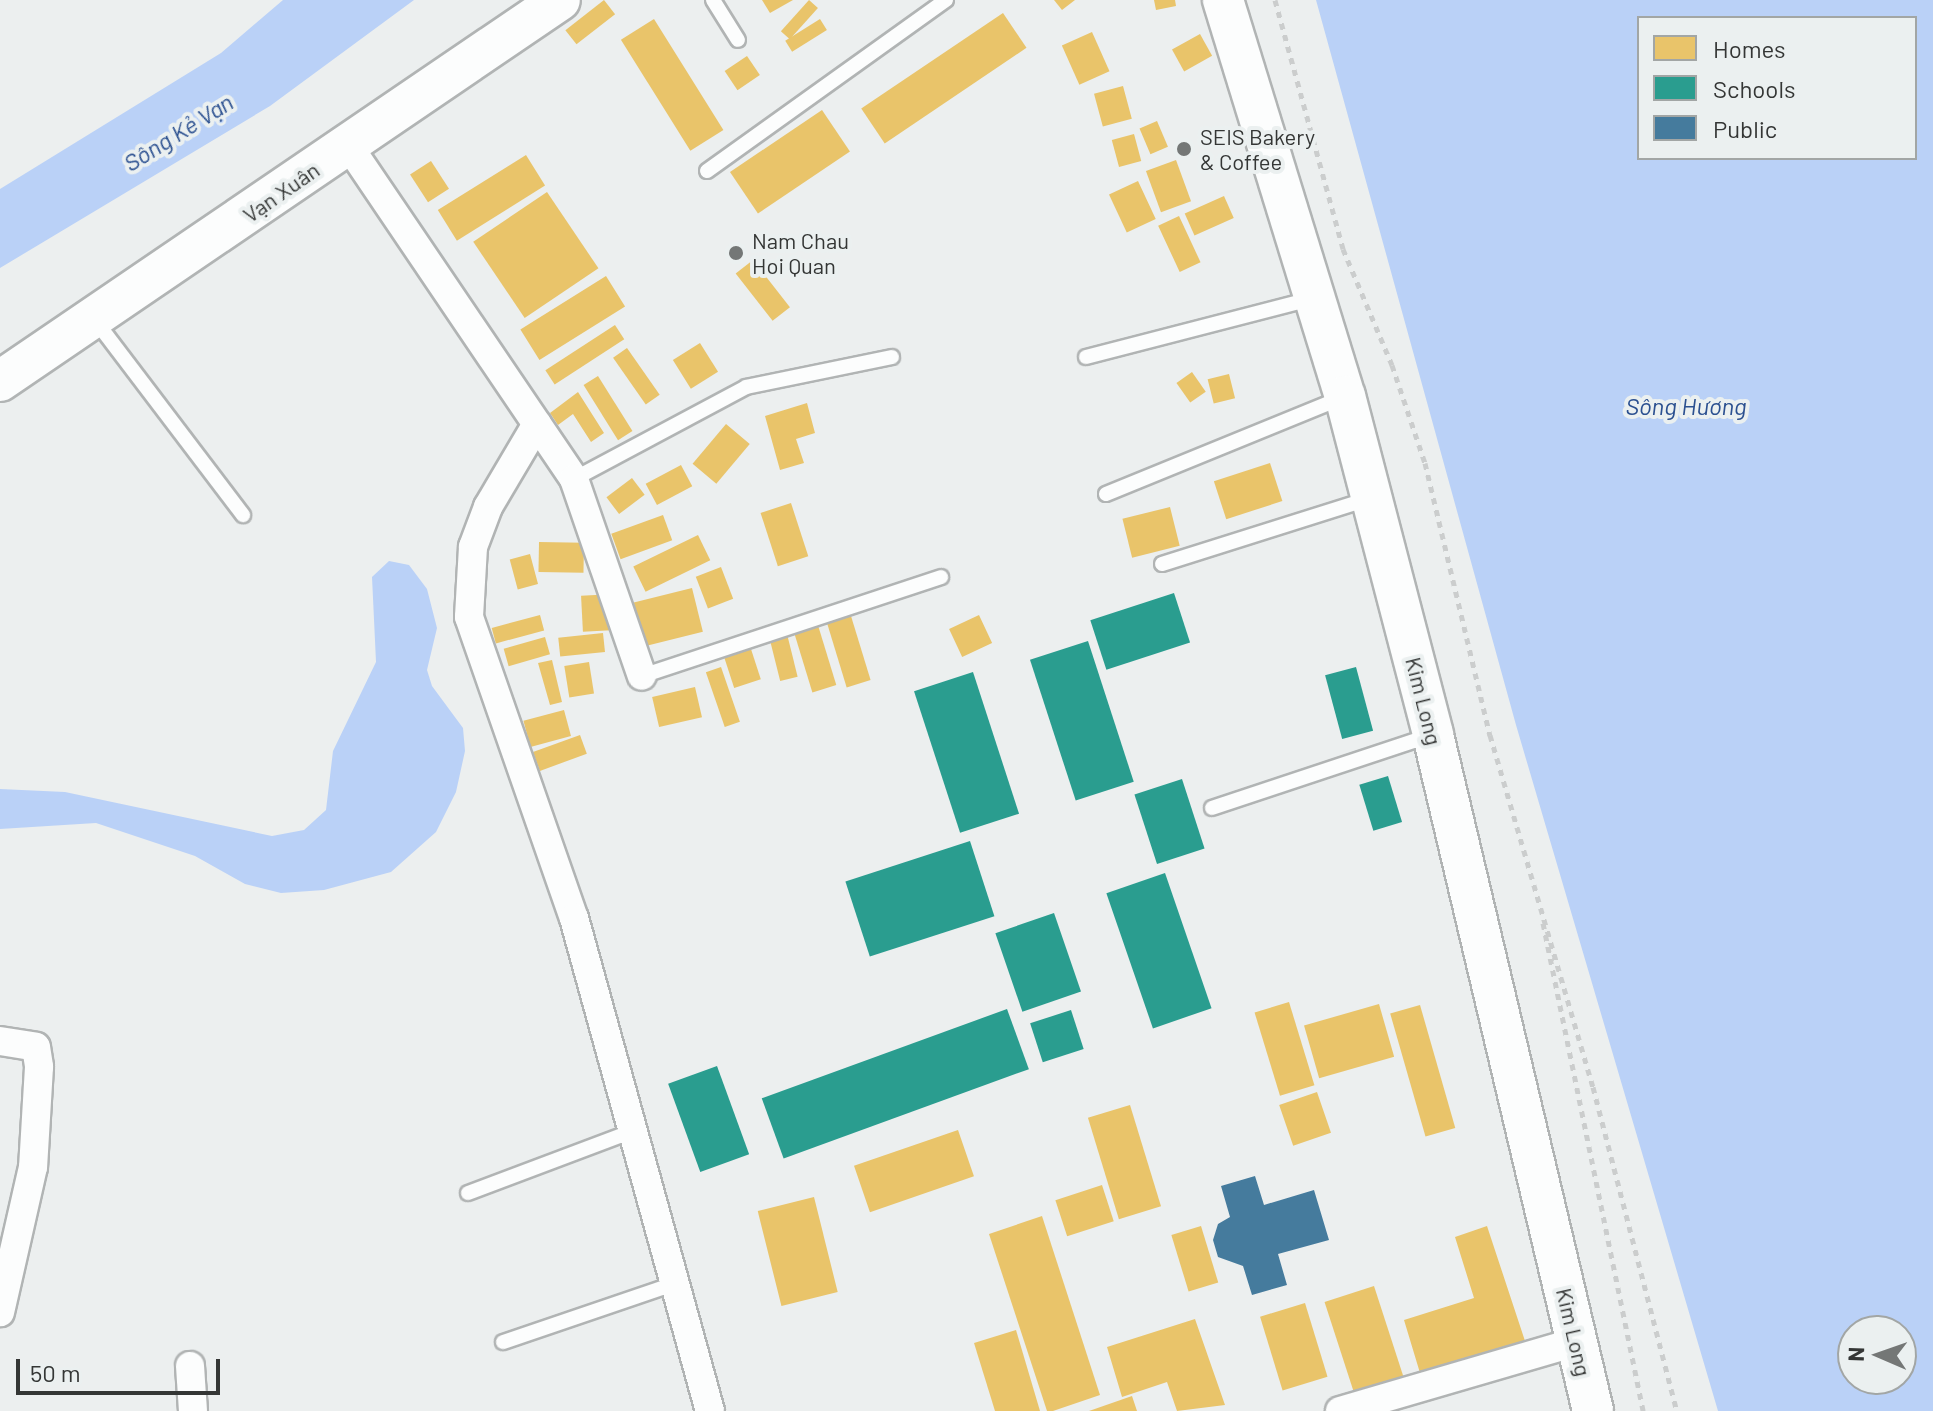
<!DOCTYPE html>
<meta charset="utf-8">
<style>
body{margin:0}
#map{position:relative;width:1933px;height:1411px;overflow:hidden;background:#ecefef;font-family:Barlow,sans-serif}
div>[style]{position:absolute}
.water>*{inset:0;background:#bad1f7}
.homes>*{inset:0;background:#e9c46a;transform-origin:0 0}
.schools>*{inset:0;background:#2a9d8f;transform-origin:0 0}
.public>*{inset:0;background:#457b9d}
.path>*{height:5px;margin-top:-2.5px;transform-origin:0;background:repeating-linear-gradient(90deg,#cbcdcd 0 6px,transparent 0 12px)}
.roads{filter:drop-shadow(2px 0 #b1b4b4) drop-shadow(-2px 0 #b1b4b4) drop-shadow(0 2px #b1b4b4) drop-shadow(0 -2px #b1b4b4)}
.lane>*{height:14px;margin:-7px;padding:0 7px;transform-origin:7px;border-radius:7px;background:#fcfdfd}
.street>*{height:28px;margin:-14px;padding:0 14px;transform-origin:14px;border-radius:14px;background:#fcfdfd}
.secondary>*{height:40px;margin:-20px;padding:0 20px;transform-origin:20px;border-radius:20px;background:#fcfdfd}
.dots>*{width:22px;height:22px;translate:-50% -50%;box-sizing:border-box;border:4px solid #ebf0f0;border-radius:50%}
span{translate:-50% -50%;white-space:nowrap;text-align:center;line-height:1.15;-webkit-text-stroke:8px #ebf0f0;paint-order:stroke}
.poi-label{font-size:22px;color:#343635}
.left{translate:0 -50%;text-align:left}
.street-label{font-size:22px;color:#343635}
.water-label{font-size:24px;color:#2b5090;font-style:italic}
.legend{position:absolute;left:1637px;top:16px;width:280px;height:144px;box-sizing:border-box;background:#ebf0f0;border:2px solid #a2a6a5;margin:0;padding:10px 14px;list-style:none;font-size:24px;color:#343635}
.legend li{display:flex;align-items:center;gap:16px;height:40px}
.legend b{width:40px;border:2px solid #a2a6a5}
.north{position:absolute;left:1837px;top:1315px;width:80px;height:80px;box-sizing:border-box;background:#ebf0f0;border:2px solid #a2a6a5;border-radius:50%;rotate:272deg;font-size:22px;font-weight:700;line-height:32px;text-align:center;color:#343635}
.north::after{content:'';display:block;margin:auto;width:28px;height:36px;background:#747776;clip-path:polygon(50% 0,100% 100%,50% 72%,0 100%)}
.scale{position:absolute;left:16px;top:1359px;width:204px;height:36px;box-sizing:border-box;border:4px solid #343635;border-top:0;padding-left:10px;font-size:24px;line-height:28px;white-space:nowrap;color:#343635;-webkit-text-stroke:6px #ebf0f0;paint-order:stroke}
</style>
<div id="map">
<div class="water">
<i style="clip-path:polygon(283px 0,414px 0,270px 106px,0 268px,0 189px,221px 53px)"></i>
<i style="clip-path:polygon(evenodd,1316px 0,1933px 0,1933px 1411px,1718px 1411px,1516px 725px,1316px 0,1915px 18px,1915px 158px,1639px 158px,1639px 18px,1915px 18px,1316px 0,1901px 1331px,1901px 1379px,1853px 1379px,1853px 1331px,1901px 1331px)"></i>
<i style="clip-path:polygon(389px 561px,409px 565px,427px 589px,437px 628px,427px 670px,432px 686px,463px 728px,465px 751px,456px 792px,436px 832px,391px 872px,324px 890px,281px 893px,245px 884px,195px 856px,96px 823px,0 829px,0 789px,65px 792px,272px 836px,304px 830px,326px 810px,333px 751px,376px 662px,372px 577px)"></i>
</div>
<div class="homes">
<i style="left:604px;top:0;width:18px;height:49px;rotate:52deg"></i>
<i style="clip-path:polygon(762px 0,793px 0,770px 13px)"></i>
<i style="left:809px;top:0;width:12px;height:42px;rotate:42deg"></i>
<i style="clip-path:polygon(1054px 0,1075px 0,1062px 10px)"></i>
<i style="clip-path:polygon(1154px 0,1175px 0,1176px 6px,1156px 10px)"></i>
<i style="left:1003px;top:13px;width:42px;height:171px;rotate:56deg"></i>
<i style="left:654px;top:19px;width:131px;height:39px;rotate:58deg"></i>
<i style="left:820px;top:19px;width:13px;height:41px;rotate:58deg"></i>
<i style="left:1092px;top:32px;width:43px;height:33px;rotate:66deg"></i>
<i style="left:1200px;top:34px;width:25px;height:32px;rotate:61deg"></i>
<i style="left:747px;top:56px;width:23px;height:27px;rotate:56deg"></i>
<i style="left:1123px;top:86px;width:34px;height:30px;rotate:75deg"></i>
<i style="left:822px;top:110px;width:50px;height:111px;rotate:56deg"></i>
<i style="left:1157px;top:121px;width:28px;height:19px;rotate:67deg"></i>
<i style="left:1134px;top:134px;width:28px;height:23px;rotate:75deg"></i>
<i style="left:526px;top:155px;width:36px;height:104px;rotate:58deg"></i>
<i style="left:1176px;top:160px;width:44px;height:32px;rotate:70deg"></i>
<i style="left:431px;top:161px;width:33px;height:25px;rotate:57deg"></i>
<i style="left:1138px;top:181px;width:42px;height:32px;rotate:65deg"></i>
<i style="left:547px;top:192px;width:92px;height:89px;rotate:56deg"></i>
<i style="left:1224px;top:196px;width:24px;height:43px;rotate:66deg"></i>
<i style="left:1179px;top:216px;width:51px;height:23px;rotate:65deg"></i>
<i style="left:753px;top:260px;width:60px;height:22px;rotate:52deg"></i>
<i style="left:606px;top:276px;width:36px;height:101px;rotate:58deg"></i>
<i style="left:615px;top:325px;width:17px;height:83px;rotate:57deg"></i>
<i style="left:700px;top:343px;width:34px;height:32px;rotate:58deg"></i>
<i style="left:627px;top:348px;width:57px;height:17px;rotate:55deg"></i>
<i style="left:1192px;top:372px;width:24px;height:19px;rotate:55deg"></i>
<i style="left:1229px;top:374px;width:25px;height:22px;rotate:76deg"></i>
<i style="left:598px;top:376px;width:65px;height:17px;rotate:58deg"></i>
<i style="clip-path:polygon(578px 392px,604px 433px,591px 442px,573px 414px,558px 425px,550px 413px)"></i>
<i style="clip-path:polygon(807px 403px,815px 433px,796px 439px,804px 463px,780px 470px,765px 416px)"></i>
<i style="left:726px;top:424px;width:31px;height:52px;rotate:40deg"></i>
<i style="left:1270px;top:463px;width:40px;height:59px;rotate:72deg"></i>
<i style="left:681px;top:465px;width:24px;height:40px;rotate:62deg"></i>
<i style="left:632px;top:478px;width:21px;height:32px;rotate:53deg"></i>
<i style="left:791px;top:503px;width:56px;height:32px;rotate:72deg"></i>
<i style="left:1170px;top:507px;width:40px;height:49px;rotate:76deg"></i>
<i style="left:663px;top:515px;width:27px;height:55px;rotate:70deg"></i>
<i style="left:698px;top:535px;width:28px;height:72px;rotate:64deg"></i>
<i style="left:539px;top:542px;width:45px;height:30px;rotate:1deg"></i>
<i style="left:530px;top:554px;width:31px;height:21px;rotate:75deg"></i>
<i style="left:721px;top:567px;width:34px;height:27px;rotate:69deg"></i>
<i style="left:692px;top:588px;width:45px;height:60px;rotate:76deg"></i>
<i style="left:614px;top:594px;width:36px;height:33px;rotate:87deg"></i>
<i style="left:540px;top:615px;width:16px;height:50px;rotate:75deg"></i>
<i style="left:979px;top:615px;width:31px;height:33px;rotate:65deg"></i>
<i style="left:851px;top:616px;width:67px;height:25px;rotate:73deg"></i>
<i style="left:817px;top:622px;width:66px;height:25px;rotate:73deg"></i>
<i style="left:603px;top:633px;width:19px;height:45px;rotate:84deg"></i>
<i style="left:787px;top:634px;width:44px;height:18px;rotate:76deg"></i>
<i style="left:545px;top:637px;width:18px;height:43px;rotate:74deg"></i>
<i style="left:750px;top:646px;width:35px;height:28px;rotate:72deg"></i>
<i style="clip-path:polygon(552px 660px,562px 702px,550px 705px,538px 663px)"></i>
<i style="left:589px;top:662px;width:32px;height:25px;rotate:81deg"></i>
<i style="left:721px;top:667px;width:58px;height:16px;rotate:71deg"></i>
<i style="left:695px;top:687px;width:31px;height:44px;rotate:77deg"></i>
<i style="left:564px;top:710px;width:27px;height:42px;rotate:75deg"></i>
<i style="left:580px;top:735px;width:20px;height:50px;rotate:70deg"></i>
<i style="left:1289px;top:1002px;width:87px;height:36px;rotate:73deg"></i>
<i style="left:1379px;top:1004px;width:55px;height:78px;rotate:74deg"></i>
<i style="left:1420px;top:1005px;width:128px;height:31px;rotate:74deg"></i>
<i style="left:1317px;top:1092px;width:43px;height:40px;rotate:71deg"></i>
<i style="left:1130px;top:1105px;width:106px;height:44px;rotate:73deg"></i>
<i style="left:958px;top:1130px;width:49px;height:110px;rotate:71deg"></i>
<i style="left:1102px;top:1185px;width:38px;height:49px;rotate:72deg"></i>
<i style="left:814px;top:1197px;width:98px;height:58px;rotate:76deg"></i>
<i style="clip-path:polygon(1042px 1216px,1100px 1395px,1053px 1411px,1047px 1411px,989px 1234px)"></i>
<i style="left:1201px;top:1226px;width:59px;height:31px;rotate:73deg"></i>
<i style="clip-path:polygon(1487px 1226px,1525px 1341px,1420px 1373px,1404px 1320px,1474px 1298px,1455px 1237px)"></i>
<i style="left:1374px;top:1286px;width:99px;height:52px;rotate:72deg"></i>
<i style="left:1305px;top:1303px;width:77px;height:47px;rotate:73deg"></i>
<i style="clip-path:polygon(1195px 1319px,1225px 1405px,1177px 1411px,1167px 1382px,1122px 1397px,1107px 1347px)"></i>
<i style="clip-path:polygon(1016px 1330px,1040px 1411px,995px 1411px,974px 1343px)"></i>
<i style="clip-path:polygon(1132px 1396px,1137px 1411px,1089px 1411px)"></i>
</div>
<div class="schools">
<i style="left:1174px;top:593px;width:52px;height:88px;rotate:72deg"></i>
<i style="left:1088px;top:641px;width:148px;height:61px;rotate:72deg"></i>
<i style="left:1356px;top:667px;width:66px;height:32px;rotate:75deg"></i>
<i style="left:973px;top:672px;width:149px;height:62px;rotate:72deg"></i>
<i style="left:1388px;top:776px;width:48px;height:30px;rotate:73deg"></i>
<i style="left:1182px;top:779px;width:73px;height:50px;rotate:72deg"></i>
<i style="left:970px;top:841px;width:79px;height:131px;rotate:72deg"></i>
<i style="left:1165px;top:873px;width:143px;height:62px;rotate:71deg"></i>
<i style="left:1054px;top:913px;width:83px;height:62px;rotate:71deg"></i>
<i style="left:1007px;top:1009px;width:64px;height:261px;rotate:70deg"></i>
<i style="left:1071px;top:1010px;width:41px;height:43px;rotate:72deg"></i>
<i style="left:717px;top:1066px;width:94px;height:52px;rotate:70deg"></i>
</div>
<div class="public">
<i style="clip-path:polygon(1255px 1176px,1264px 1205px,1314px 1190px,1329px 1240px,1278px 1254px,1287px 1285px,1252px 1295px,1243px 1266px,1218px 1257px,1213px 1240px,1218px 1224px,1230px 1217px,1221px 1186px)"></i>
</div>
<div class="path">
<i style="left:1275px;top:0;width:258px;rotate:74.7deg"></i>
<i style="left:1343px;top:249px;width:126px;rotate:67.1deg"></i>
<i style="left:1392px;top:365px;width:103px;rotate:71.4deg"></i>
<i style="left:1425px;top:463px;width:280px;rotate:76.6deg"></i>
<i style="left:1490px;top:735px;width:367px;rotate:73.7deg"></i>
<i style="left:1593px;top:1087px;width:335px;rotate:75.5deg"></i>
<i style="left:1543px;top:923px;width:498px;rotate:78.4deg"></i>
</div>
<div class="roads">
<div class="lane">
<i style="left:713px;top:0;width:47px;rotate:58deg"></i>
<i style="left:707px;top:171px;width:294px;rotate:-35.6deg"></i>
<i style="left:95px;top:320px;width:245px;rotate:52.8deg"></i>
<i style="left:1086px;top:357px;width:236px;rotate:-14.5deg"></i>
<i style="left:574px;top:479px;width:195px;rotate:-28.1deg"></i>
<i style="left:746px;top:387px;width:149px;rotate:-11.6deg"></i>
<i style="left:1106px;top:494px;width:254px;rotate:-22.2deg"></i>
<i style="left:1162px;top:564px;width:219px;rotate:-17.5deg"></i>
<i style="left:642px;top:676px;width:315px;rotate:-18.3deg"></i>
<i style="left:1212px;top:808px;width:232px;rotate:-18.4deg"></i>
<i style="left:468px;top:1193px;width:179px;rotate:-20.6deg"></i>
<i style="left:503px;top:1342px;width:183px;rotate:-18.8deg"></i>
</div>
<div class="street">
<i style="left:348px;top:145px;width:403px;rotate:55.9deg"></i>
<i style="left:574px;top:479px;width:208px;rotate:71deg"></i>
<i style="left:537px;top:424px;width:96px;rotate:120.6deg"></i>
<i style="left:488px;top:507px;width:43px;rotate:110.6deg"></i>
<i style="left:473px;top:547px;width:70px;rotate:93.3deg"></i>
<i style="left:469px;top:617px;width:319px;rotate:70.8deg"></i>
<i style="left:574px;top:918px;width:511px;rotate:74.58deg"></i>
<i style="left:0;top:1041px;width:36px;rotate:9deg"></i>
<i style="left:36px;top:1047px;width:20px;rotate:81deg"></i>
<i style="left:39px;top:1067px;width:100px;rotate:93.4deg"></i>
<i style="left:33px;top:1167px;width:149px;rotate:102.8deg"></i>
<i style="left:190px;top:1366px;width:45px;rotate:86.2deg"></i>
<i style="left:1340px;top:1411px;width:246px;rotate:-16.3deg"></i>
</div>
<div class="secondary">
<i style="left:1223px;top:0;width:414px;rotate:72.9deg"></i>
<i style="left:1345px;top:396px;width:350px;rotate:75.4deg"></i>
<i style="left:1433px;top:735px;width:695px;rotate:76.68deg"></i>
<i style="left:0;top:381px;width:677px;rotate:-34.23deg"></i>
</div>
</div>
<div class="dots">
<i style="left:1184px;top:149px;background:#747776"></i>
<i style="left:736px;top:253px;background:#747776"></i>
</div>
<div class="poi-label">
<span class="left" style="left:1200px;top:149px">SEIS Bakery<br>&amp; Coffee</span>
<span class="left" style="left:752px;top:253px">Nam Chau<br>Hoi Quan</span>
</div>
<div class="street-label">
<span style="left:281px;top:192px;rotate:-35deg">Vạn Xuân</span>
<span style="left:1424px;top:701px;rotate:76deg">Kim Long</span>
<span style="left:1574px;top:1332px;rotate:77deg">Kim Long</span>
</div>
<div class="water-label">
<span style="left:178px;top:132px;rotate:-32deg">Sông Kẻ Vạn</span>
<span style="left:1686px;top:406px">Sông Hương</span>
</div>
<ul class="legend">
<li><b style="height:22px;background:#e9c46a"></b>Homes</li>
<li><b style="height:22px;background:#2a9d8f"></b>Schools</li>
<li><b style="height:22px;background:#457b9d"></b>Public</li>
</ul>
<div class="north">N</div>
<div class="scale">50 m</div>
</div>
